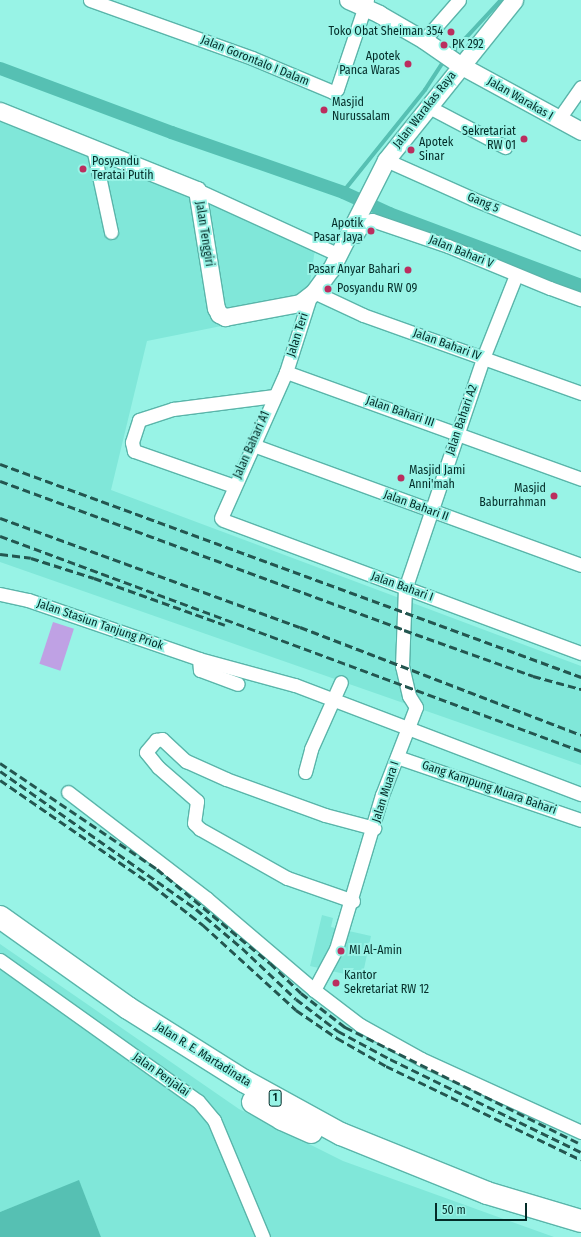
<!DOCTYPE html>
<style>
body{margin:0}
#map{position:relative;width:581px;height:1237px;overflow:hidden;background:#98f3e6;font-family:"Fira Sans Condensed",sans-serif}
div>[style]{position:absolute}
.built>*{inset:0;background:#80e7d9}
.green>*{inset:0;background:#bfa1e4;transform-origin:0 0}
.water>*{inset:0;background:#56c0b3}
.stream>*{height:3.5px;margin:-1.75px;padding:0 1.75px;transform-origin:1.75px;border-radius:1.75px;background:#56c0b3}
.canal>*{height:13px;margin:-6.5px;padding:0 6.5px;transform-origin:6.5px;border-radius:6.5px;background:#56c0b3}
.roads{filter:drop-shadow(1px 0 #5ab5aa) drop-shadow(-1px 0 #5ab5aa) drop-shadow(0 1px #5ab5aa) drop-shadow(0 -1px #5ab5aa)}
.minor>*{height:13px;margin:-6.5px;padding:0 6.5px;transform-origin:6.5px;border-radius:6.5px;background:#fff}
.tertiary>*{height:17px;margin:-8.5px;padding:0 8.5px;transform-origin:8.5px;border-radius:8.5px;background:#fff}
.trunk>*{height:22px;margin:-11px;padding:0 11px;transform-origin:11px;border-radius:11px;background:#fff}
.rail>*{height:3px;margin-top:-1.5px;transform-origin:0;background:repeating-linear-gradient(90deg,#235650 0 8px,transparent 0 12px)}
.dots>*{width:11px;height:11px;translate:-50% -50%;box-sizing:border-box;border:2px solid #98f3e6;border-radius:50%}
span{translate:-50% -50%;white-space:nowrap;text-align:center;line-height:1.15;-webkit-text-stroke:4px #98f3e6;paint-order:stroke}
.shield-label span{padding:1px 3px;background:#98f3e6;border:1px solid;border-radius:3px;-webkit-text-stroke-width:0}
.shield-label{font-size:11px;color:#032c28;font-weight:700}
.poi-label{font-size:12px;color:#032c28}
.right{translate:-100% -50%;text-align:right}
.left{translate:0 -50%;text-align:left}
.street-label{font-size:12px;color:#032c28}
.scale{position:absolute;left:435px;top:1203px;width:92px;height:18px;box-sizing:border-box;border:2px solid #032c28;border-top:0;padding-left:5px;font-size:12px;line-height:14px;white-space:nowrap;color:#032c28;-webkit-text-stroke:3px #98f3e6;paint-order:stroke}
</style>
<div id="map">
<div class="built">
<i style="clip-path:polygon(0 108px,317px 236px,306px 309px,147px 341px,111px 490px,581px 666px,581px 765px,0 562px)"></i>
<i style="clip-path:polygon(322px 915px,333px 918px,331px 927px,371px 936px,362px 978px,310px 966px)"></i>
<i style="clip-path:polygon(0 944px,239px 1109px,343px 1161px,554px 1237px,101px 1237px,79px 1181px,0 1212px)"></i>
</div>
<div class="green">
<i style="left:53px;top:622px;width:22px;height:44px;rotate:18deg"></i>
</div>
<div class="water">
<i style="clip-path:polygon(79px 1180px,101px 1237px,0 1237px,0 1212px)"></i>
</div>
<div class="stream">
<i style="left:452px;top:53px;width:72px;rotate:-47.2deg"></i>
<i style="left:343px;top:192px;width:131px;rotate:-51.2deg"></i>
<i style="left:425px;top:90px;width:35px;rotate:-57deg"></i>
</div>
<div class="canal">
<i style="left:0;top:68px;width:183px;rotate:20.5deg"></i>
<i style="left:171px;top:132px;width:182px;rotate:19.2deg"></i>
<i style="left:343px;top:192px;width:51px;rotate:24.5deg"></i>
<i style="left:389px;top:213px;width:205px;rotate:20.6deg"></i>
</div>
<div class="roads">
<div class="minor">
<i style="left:90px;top:0;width:172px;rotate:19.7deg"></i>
<i style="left:252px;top:58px;width:88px;rotate:22.8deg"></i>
<i style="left:333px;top:92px;width:5px;rotate:-37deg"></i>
<i style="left:337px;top:89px;width:94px;rotate:-71.4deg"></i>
<i style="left:424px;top:40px;width:53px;rotate:-48.8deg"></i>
<i style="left:429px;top:107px;width:86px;rotate:27.8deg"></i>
<i style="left:558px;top:120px;width:40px;rotate:-55.1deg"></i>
<i style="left:93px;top:148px;width:86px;rotate:77.9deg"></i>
<i style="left:386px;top:160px;width:95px;rotate:24.1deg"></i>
<i style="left:473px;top:199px;width:117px;rotate:22.2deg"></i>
<i style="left:197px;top:190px;width:156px;rotate:24.6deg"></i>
<i style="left:356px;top:236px;width:16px;rotate:-60deg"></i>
<i style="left:364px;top:222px;width:8px;rotate:-14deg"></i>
<i style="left:372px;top:220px;width:80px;rotate:18.9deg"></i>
<i style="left:448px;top:246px;width:110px;rotate:22.4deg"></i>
<i style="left:550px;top:288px;width:33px;rotate:20deg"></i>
<i style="left:314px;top:292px;width:54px;rotate:25.1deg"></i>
<i style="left:363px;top:315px;width:232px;rotate:19.7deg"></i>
<i style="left:286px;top:372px;width:314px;rotate:19.9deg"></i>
<i style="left:253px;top:445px;width:349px;rotate:20.1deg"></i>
<i style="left:234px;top:486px;width:106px;rotate:-160.7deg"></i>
<i style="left:134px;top:451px;width:9px;rotate:-103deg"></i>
<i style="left:132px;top:442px;width:23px;rotate:-72deg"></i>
<i style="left:139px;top:420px;width:36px;rotate:-18deg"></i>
<i style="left:173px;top:409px;width:102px;rotate:-7.3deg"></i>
<i style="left:221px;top:518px;width:160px;rotate:-66deg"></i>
<i style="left:286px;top:372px;width:79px;rotate:-72.3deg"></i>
<i style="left:223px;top:520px;width:382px;rotate:20.4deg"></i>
<i style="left:0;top:594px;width:29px;rotate:12deg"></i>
<i style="left:28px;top:600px;width:181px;rotate:19deg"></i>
<i style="left:199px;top:659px;width:99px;rotate:15.2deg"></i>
<i style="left:295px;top:685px;width:306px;rotate:20.9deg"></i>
<i style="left:199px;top:659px;width:11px;rotate:85deg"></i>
<i style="left:200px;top:670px;width:40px;rotate:20.2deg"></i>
<i style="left:397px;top:757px;width:194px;rotate:18.9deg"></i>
<i style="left:305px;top:772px;width:24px;rotate:-75deg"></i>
<i style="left:311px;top:749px;width:73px;rotate:-65.9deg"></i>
<i style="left:68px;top:792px;width:174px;rotate:37.5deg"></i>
<i style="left:206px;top:898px;width:142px;rotate:40.4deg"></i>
<i style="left:314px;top:990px;width:58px;rotate:37.3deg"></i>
<i style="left:360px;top:1025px;width:70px;rotate:29.1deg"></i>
<i style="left:421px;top:1059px;width:176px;rotate:24.5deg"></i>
<i style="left:353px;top:901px;width:70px;rotate:-160.8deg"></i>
<i style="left:287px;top:878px;width:100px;rotate:-150.6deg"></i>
<i style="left:200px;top:829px;width:8px;rotate:-135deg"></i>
<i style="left:194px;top:823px;width:22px;rotate:-82deg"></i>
<i style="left:197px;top:801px;width:52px;rotate:-138.9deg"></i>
<i style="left:158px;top:767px;width:19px;rotate:-129deg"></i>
<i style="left:146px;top:752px;width:16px;rotate:-50deg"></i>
<i style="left:156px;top:740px;width:6px;rotate:-9deg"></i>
<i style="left:162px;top:739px;width:33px;rotate:43deg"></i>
<i style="left:186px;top:761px;width:44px;rotate:24.2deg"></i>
<i style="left:226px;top:779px;width:105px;rotate:20deg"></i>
<i style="left:325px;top:815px;width:51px;rotate:14.9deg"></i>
<i style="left:0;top:960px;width:243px;rotate:35.5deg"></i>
<i style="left:198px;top:1101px;width:25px;rotate:50deg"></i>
<i style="left:214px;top:1120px;width:127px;rotate:67.3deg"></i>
<i style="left:314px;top:990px;width:47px;rotate:-61.8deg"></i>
<i style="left:336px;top:949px;width:161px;rotate:-73.4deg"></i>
<i style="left:382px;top:795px;width:94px;rotate:-68.9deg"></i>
<i style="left:416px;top:707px;width:13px;rotate:-122deg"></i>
<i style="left:409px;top:696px;width:31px;rotate:-103deg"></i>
<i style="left:402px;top:666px;width:77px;rotate:-87.8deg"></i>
<i style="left:405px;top:589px;width:244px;rotate:-71.3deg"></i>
<i style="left:483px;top:358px;width:89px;rotate:-68.3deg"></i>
</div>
<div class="tertiary">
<i style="left:348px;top:0;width:34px;rotate:24deg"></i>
<i style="left:379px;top:14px;width:52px;rotate:30deg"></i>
<i style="left:424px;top:40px;width:44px;rotate:34.8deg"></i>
<i style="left:460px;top:65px;width:138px;rotate:28.6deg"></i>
<i style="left:0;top:111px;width:212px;rotate:21.9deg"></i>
<i style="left:197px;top:190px;width:120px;rotate:80.9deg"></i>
<i style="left:216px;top:308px;width:7px;rotate:63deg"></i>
<i style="left:219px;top:314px;width:7px;rotate:27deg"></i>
<i style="left:225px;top:317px;width:76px;rotate:-10.6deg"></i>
<i style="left:300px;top:303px;width:18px;rotate:-38deg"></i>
<i style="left:314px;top:292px;width:29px;rotate:-54deg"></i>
<i style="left:331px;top:269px;width:122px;rotate:-63.2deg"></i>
<i style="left:386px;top:160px;width:205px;rotate:-51.3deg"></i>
</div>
<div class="trunk">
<i style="left:0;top:917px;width:157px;rotate:35.4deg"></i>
<i style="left:128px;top:1008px;width:137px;rotate:32.2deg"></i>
<i style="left:244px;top:1081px;width:111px;rotate:28.7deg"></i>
<i style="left:341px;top:1134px;width:157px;rotate:22deg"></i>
<i style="left:487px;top:1193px;width:98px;rotate:16.6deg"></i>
<i style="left:253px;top:1102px;width:34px;rotate:30deg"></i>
<i style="left:282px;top:1119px;width:32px;rotate:24deg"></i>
</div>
</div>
<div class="rail">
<i style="left:0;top:464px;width:619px;rotate:20.13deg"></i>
<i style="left:0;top:481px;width:431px;rotate:20.2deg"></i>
<i style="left:404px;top:630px;width:137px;rotate:19.6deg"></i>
<i style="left:533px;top:676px;width:50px;rotate:15.2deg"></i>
<i style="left:0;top:518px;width:319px;rotate:20deg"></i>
<i style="left:300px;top:627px;width:301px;rotate:21deg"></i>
<i style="left:0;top:536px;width:620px;rotate:20.31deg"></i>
<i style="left:0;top:554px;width:31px;rotate:7deg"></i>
<i style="left:31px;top:558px;width:66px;rotate:17.6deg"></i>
<i style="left:94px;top:578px;width:139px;rotate:19.7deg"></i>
<i style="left:0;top:763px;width:189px;rotate:34deg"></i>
<i style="left:157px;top:869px;width:147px;rotate:39.8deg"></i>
<i style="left:270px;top:963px;width:43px;rotate:44.1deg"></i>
<i style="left:301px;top:993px;width:56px;rotate:37.7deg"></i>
<i style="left:345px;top:1027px;width:263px;rotate:26.4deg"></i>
<i style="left:0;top:771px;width:240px;rotate:35.1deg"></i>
<i style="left:196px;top:909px;width:60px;rotate:40.3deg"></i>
<i style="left:242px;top:948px;width:74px;rotate:43.4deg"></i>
<i style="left:296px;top:999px;width:53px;rotate:37.3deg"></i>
<i style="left:338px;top:1031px;width:59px;rotate:28.3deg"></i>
<i style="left:390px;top:1059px;width:212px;rotate:26deg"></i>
<i style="left:0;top:780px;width:185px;rotate:34.6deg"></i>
<i style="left:152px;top:885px;width:65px;rotate:38.1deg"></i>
<i style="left:203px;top:925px;width:126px;rotate:42.4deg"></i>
<i style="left:296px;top:1010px;width:50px;rotate:34.3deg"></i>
<i style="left:337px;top:1038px;width:56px;rotate:29.7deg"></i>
<i style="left:386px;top:1066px;width:216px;rotate:25.7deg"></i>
</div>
<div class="dots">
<i style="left:451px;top:32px;background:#bb2e5f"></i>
<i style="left:444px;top:45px;background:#bb2e5f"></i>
<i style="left:408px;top:64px;background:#bb2e5f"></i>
<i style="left:324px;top:110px;background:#bb2e5f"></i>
<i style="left:524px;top:139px;background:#bb2e5f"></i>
<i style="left:411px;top:150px;background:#bb2e5f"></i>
<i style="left:83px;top:169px;background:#bb2e5f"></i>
<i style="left:371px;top:231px;background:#bb2e5f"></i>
<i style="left:408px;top:270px;background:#bb2e5f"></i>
<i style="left:328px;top:289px;background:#bb2e5f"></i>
<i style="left:401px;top:478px;background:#bb2e5f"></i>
<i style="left:554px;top:496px;background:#bb2e5f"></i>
<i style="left:341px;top:951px;background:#bb2e5f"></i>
<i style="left:336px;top:983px;background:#bb2e5f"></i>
</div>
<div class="shield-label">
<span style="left:275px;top:1098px">1</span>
</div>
<div class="poi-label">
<span class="right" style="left:443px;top:32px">Toko Obat Sheiman 354</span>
<span class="left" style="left:452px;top:45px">PK 292</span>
<span class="right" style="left:400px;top:64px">Apotek<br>Panca Waras</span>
<span class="left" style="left:332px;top:110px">Masjid<br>Nurussalam</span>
<span class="right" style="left:516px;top:139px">Sekretariat<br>RW 01</span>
<span class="left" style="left:419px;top:150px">Apotek<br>Sinar</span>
<span class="left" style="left:92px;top:169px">Posyandu<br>Teratai Putih</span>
<span class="right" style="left:363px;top:231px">Apotik<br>Pasar Jaya</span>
<span class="right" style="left:400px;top:270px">Pasar Anyar Bahari</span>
<span class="left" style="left:337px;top:289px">Posyandu RW 09</span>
<span class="left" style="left:409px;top:478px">Masjid Jami<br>Anni'mah</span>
<span class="right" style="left:546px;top:496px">Masjid<br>Baburrahman</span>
<span class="left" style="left:349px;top:951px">MI Al-Amin</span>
<span class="left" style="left:344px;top:983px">Kantor<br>Sekretariat RW 12</span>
</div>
<div class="street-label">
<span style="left:255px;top:61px;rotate:22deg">Jalan Gorontalo I Dalam</span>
<span style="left:520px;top:99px;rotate:30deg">Jalan Warakas I</span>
<span style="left:425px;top:110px;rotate:-52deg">Jalan Warakas Raya</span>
<span style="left:483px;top:203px;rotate:23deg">Gang 5</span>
<span style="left:204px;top:234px;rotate:81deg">Jalan Tenggiri</span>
<span style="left:461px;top:252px;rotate:22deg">Jalan Bahari V</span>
<span style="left:298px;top:335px;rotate:-72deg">Jalan Teri</span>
<span style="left:447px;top:345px;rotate:20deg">Jalan Bahari IV</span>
<span style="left:400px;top:412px;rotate:19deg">Jalan Bahari III</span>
<span style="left:462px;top:420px;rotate:-71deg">Jalan Bahari A2</span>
<span style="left:252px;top:445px;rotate:-66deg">Jalan Bahari A1</span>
<span style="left:416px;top:506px;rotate:20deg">Jalan Bahari II</span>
<span style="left:402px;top:587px;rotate:20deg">Jalan Bahari I</span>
<span style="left:100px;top:625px;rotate:19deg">Jalan Stasiun Tanjung Priok</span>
<span style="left:489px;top:788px;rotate:19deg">Gang Kampung Muara Bahari</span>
<span style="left:386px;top:792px;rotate:-72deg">Jalan Muara I</span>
<span style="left:203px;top:1055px;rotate:32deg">Jalan R. E. Martadinata</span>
<span style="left:161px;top:1075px;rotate:35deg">Jalan Penjalai</span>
</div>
<div class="scale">50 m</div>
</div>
